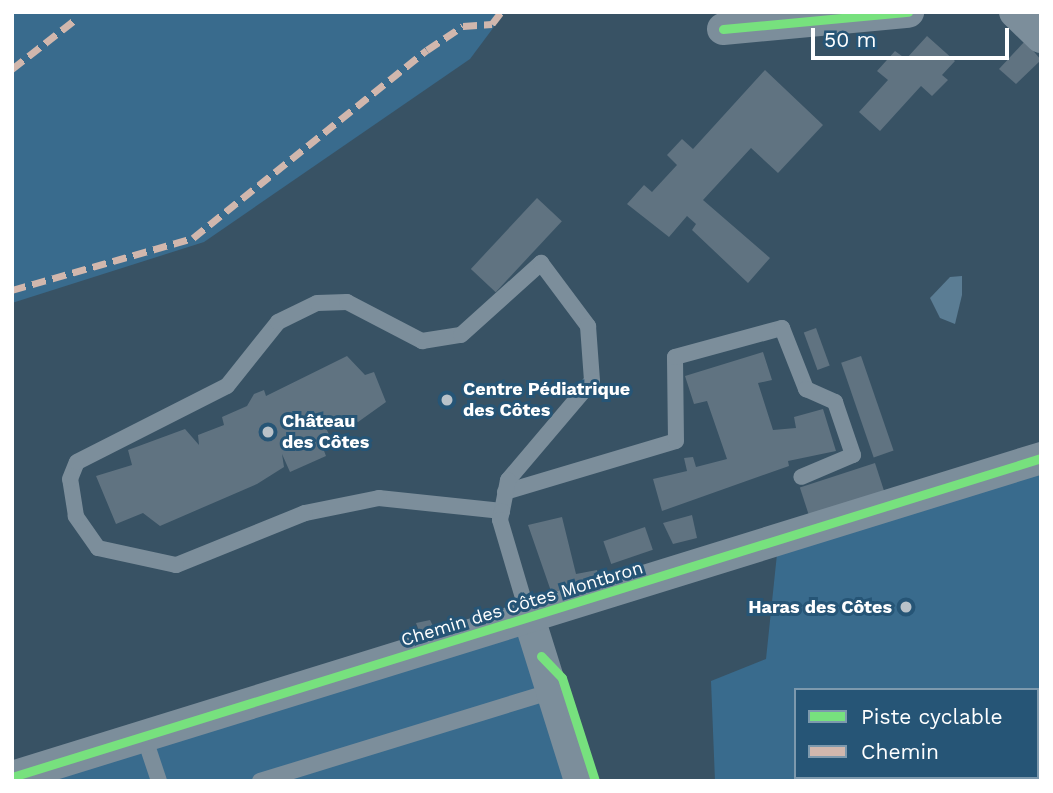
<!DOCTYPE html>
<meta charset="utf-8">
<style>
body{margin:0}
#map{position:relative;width:1053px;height:793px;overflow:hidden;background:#385264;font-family:"Work Sans",sans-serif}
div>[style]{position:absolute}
.green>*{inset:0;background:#396b8d}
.water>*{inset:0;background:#5b7d94}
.building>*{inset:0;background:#607381;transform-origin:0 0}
.lane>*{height:16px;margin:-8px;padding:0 8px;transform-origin:8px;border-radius:8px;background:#7c8e9b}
.street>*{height:32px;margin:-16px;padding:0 16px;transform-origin:16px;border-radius:16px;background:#7c8e9b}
.quiet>*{height:7px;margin-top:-3.5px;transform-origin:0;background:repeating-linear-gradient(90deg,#d1b7ad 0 14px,transparent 0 21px)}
.cycleway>*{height:9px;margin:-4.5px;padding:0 4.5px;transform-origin:4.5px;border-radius:4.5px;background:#77e17e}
.dots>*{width:19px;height:19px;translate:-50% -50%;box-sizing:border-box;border:4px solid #265576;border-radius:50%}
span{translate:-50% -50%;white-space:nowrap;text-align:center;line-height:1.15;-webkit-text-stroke:6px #265576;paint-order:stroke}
.poi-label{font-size:18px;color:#fff;font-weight:700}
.left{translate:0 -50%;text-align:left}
.right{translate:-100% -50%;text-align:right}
.street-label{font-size:18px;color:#fff}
.frame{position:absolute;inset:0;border:14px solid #fff;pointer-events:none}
.legend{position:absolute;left:794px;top:688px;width:245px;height:91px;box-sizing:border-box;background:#265576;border:2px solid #7d99ad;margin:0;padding:9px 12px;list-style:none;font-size:21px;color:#fff}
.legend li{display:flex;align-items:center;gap:14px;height:35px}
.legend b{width:35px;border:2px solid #7d99ad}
.scale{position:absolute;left:811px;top:28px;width:198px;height:32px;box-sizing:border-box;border:4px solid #fff;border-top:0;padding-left:9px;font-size:21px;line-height:24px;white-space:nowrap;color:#fff;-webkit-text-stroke:5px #265576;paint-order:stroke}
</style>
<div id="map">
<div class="green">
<i style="clip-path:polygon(12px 12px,505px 12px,470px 59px,204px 242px,12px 303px)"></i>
<i style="clip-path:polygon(evenodd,1041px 473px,1041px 781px,715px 781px,711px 681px,766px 659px,777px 554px,1041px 473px,796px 690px,1037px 690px,1037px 777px,796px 777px,796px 690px)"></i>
<i style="clip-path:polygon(522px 635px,576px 781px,43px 781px)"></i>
</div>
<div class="water">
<i style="clip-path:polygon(962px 276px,962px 295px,955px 324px,940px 318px,930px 298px,950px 277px)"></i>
</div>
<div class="building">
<i style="clip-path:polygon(927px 36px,955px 61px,942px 75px,948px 80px,932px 96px,921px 86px,880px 131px,859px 112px,888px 80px,877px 71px,895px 51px,906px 59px)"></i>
<i style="clip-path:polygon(1025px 41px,1041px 60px,1016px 84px,999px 69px)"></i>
<i style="clip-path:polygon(765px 70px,823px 125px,778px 173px,751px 148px,703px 200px,770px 258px,748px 283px,692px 230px,696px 224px,687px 216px,669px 237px,627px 204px,644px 185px,652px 192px,677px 165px,667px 155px,682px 139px,693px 149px)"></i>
<i style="left:537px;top:198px;width:34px;height:97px;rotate:43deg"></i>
<i style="left:816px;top:328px;width:40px;height:13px;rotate:70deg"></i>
<i style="clip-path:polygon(763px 352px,772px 380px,758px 383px,773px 430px,796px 428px,794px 417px,823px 409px,836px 451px,788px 461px,789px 466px,662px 511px,653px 479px,687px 471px,684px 458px,693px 457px,696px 467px,727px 459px,707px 401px,694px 404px,685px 376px)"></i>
<i style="clip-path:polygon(347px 356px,365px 375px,374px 372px,386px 402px,358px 422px,351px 418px,326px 428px,331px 439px,321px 443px,326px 456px,290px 472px,282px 454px,284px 467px,257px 484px,160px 526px,143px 513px,116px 524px,96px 476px,132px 465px,128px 450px,185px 429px,199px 445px,198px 435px,224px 425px,222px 417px,247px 406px,254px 394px,264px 390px,266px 396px)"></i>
<i style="left:861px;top:356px;width:100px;height:21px;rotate:71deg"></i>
<i style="left:875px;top:463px;width:36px;height:79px;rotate:72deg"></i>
<i style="clip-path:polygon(692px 515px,697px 538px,673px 544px,663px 523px)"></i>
<i style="clip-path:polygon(562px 517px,576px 574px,597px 570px,600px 583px,553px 597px,528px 525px)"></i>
<i style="left:645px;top:527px;width:24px;height:44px;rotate:71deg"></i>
<i style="clip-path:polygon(430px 620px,436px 632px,421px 636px,416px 623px)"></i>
</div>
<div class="lane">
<i style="left:505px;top:492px;width:178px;rotate:-16.6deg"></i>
<i style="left:676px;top:441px;width:84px;rotate:-90.7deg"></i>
<i style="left:675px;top:357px;width:111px;rotate:-15.2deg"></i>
<i style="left:782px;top:328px;width:66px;rotate:68.5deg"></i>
<i style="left:806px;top:389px;width:32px;rotate:24deg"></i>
<i style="left:835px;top:402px;width:56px;rotate:71.2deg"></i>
<i style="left:853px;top:455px;width:56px;rotate:157.1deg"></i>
<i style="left:502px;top:511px;width:124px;rotate:-174deg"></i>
<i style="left:379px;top:498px;width:76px;rotate:168.5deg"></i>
<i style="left:305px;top:513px;width:139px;rotate:158deg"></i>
<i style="left:176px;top:565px;width:80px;rotate:-167.7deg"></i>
<i style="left:98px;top:548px;width:39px;rotate:-125deg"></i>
<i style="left:76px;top:516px;width:37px;rotate:-99deg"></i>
<i style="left:70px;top:479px;width:18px;rotate:-68deg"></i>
<i style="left:77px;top:462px;width:168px;rotate:-26.9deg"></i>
<i style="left:227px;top:386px;width:82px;rotate:-51.4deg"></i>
<i style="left:278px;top:322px;width:43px;rotate:-26deg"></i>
<i style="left:317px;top:303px;width:30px;rotate:-2deg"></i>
<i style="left:347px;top:302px;width:85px;rotate:27.5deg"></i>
<i style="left:422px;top:341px;width:39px;rotate:-9deg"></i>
<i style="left:461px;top:335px;width:108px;rotate:-42deg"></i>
<i style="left:541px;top:263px;width:79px;rotate:53.3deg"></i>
<i style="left:588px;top:326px;width:55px;rotate:85.8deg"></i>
<i style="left:592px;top:381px;width:130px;rotate:130.3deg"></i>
<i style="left:508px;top:480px;width:32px;rotate:101deg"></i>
<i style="left:502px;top:511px;width:9px;rotate:103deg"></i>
<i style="left:500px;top:520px;width:102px;rotate:73.5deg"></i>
<i style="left:144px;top:736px;width:47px;rotate:71.6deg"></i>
<i style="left:260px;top:781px;width:306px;rotate:-17.1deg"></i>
</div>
<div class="street">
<i style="left:1015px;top:12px;width:36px;rotate:44deg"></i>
<i style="left:723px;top:29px;width:186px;rotate:-5.3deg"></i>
<i style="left:529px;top:618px;width:171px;rotate:72.6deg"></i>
<i style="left:12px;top:777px;width:1077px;rotate:-17.22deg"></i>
</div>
<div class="quiet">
<i style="left:12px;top:69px;width:81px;rotate:-38deg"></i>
<i style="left:12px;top:290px;width:188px;rotate:-16deg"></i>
<i style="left:193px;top:238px;width:300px;rotate:-38.8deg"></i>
<i style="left:427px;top:50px;width:43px;rotate:-33.7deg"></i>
<i style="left:463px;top:26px;width:29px;rotate:-4deg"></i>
<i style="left:492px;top:24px;width:15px;rotate:-53deg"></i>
</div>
<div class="cycleway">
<i style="left:723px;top:29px;width:186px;rotate:-5.3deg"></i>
<i style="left:541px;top:656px;width:30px;rotate:46deg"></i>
<i style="left:562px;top:678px;width:108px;rotate:72.2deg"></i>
<i style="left:12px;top:777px;width:1077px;rotate:-17.22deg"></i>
</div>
<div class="dots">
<i style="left:447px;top:400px;background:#b9c2c9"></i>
<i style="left:268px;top:432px;background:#b9c2c9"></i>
<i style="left:906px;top:607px;background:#b9c2c9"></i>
</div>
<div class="poi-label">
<span class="left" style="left:463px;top:400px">Centre Pédiatrique<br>des Côtes</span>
<span class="left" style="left:282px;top:432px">Château<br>des Côtes</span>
<span class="right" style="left:892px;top:607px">Haras des Côtes</span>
</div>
<div class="street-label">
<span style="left:522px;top:604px;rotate:-17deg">Chemin des Côtes Montbron</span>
</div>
<div class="frame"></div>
<ul class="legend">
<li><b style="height:9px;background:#77e17e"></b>Piste cyclable</li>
<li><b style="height:9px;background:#d1b7ad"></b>Chemin</li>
</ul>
<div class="scale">50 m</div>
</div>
